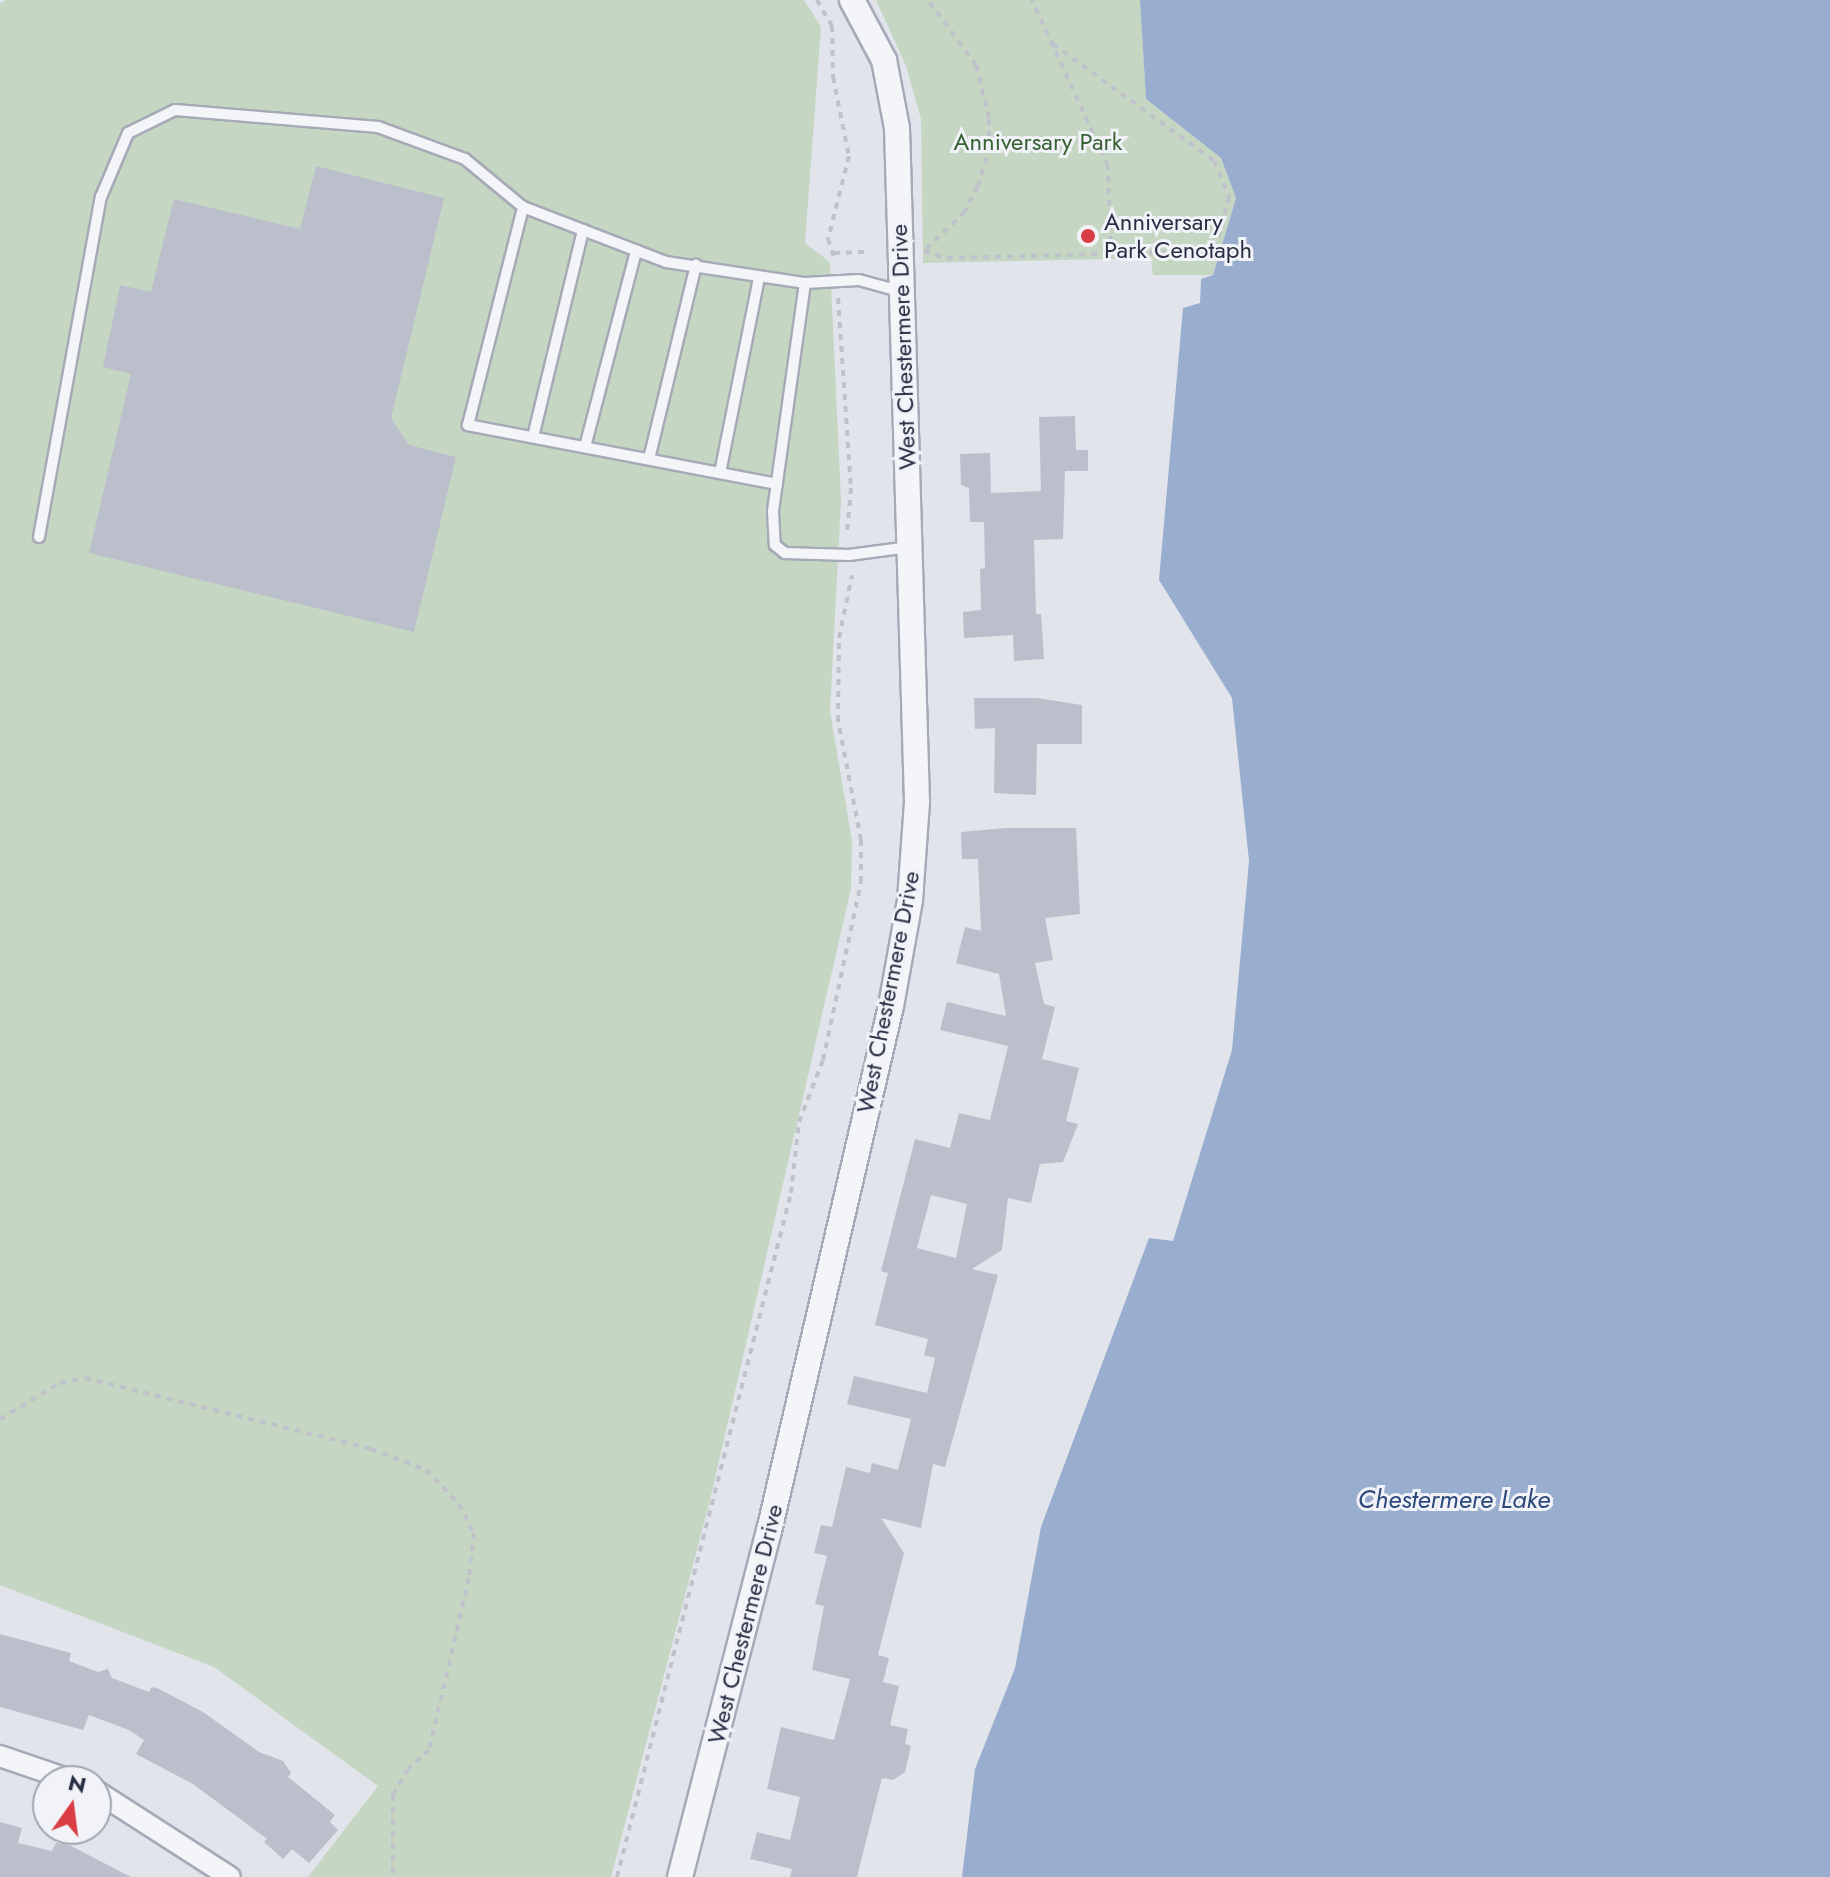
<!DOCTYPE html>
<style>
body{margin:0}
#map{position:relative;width:1830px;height:1877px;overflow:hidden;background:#e1e4eb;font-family:Jost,sans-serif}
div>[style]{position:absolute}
.green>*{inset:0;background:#c5d6c2}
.water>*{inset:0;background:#99adce}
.building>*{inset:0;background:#bbbfcb}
.path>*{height:4px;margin-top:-2px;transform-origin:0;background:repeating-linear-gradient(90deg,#bfc2ca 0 6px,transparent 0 12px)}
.roads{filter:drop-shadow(2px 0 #a6aab6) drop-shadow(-2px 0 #a6aab6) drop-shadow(0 2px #a6aab6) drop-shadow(0 -2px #a6aab6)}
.service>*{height:10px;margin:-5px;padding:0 5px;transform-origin:5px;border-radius:5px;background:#f4f5f9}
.minor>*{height:20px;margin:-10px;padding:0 10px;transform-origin:10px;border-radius:10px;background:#f4f5f9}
.tertiary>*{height:24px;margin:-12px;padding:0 12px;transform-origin:12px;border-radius:12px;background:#f4f5f9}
.dots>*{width:22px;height:22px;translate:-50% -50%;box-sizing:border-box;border:4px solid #f1f3f8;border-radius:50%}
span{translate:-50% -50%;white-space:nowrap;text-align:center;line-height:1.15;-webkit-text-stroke:6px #f1f3f8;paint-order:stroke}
.park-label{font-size:24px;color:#386134}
.poi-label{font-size:24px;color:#282f44}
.left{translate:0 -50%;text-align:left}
.street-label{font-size:24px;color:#282f44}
.water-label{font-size:26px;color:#2e497c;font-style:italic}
.north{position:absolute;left:32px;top:1765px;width:80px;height:80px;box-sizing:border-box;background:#f1f3f8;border:2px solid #a1a5b0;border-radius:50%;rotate:14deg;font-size:22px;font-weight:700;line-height:32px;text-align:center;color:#282f44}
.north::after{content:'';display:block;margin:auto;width:28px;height:36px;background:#da3d44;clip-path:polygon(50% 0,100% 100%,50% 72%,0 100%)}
</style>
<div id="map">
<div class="green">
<i style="clip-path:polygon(6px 0,804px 0,821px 27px,805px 243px,830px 262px,841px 500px,830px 711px,852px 841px,851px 889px,710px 1500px,611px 1877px,308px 1877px,378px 1786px,214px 1667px,0 1585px,0 3px)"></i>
<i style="clip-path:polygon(876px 0,1140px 0,1146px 99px,1221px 158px,1236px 198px,1213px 275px,1153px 275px,1151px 258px,923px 263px,921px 119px,906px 66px)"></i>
</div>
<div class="water">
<i style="clip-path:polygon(1140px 0,1830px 0,1830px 1877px,962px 1877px,975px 1769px,1015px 1668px,1041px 1527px,1149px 1238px,1173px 1241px,1232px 1050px,1249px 861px,1232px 698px,1159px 580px,1183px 308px,1200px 303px,1201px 279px,1213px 275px,1236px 198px,1221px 158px,1146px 99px)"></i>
</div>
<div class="building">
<i style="clip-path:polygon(316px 166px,444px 198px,391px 418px,409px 445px,456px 457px,414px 632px,89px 553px,131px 374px,103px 367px,120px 285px,151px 292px,174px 199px,300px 229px)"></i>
<i style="clip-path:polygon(1075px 416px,1076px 450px,1088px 450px,1088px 471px,1065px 471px,1063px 539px,1034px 540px,1036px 614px,1041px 614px,1044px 659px,1014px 661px,1013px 635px,964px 638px,963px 612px,981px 610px,980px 569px,985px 568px,984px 522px,970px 522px,969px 488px,961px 485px,960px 454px,990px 453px,991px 493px,1041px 491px,1039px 417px)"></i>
<i style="clip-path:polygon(974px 698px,1037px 698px,1082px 705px,1082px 744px,1037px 744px,1036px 795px,994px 793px,995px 728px,975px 729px)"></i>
<i style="clip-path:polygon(evenodd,1006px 828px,1076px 828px,1080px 914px,1045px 918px,1053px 960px,1035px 963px,1044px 1004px,1055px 1007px,1042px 1059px,1079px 1068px,1066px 1121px,1078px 1124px,1063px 1162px,1040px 1164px,1031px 1203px,1008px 1198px,1002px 1250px,972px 1269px,998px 1275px,945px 1467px,933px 1464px,921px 1528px,881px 1518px,904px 1553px,878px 1655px,889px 1658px,883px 1682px,899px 1686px,890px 1725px,908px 1729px,905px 1744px,911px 1746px,905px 1772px,893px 1780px,882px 1778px,857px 1877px,790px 1877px,792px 1869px,750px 1859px,757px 1832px,790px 1840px,800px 1797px,767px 1789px,781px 1727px,834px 1740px,850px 1679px,812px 1670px,824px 1606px,815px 1604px,827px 1556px,814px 1553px,821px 1525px,832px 1527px,846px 1467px,870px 1473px,872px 1463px,898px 1470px,911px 1419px,847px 1404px,854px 1376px,927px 1393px,935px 1358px,924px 1355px,928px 1339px,875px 1325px,888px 1273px,881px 1271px,915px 1139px,950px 1148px,959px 1113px,990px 1120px,1008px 1046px,940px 1030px,947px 1002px,1006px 1016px,999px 974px,956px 963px,965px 927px,981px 931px,978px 859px,962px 859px,961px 832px,1006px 828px,931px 1195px,967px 1204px,956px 1258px,917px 1248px,931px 1195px)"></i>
<i style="clip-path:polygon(0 1634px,71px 1653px,69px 1661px,98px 1672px,108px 1669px,112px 1678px,149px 1692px,152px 1687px,159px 1689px,203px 1712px,259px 1752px,283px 1761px,291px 1773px,288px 1777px,335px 1815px,330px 1822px,338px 1830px,309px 1863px,292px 1849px,283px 1859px,264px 1842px,267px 1839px,193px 1784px,136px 1754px,144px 1740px,129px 1730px,89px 1715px,83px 1730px,0 1707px)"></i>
<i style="clip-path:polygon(0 1822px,22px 1828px,18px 1843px,52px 1851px,56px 1843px,69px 1845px,131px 1877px,0 1877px)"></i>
</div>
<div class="path">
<i style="left:817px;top:0;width:30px;rotate:60deg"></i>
<i style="left:832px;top:26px;width:51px;rotate:88.9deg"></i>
<i style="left:833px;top:77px;width:81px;rotate:78.6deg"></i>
<i style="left:849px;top:156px;width:86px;rotate:104.2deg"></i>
<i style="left:828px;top:239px;width:23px;rotate:72deg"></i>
<i style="left:1053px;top:44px;width:199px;rotate:36deg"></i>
<i style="left:1214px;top:161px;width:39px;rotate:67deg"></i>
<i style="left:1229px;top:197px;width:56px;rotate:104.5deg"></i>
<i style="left:1215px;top:251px;width:104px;rotate:178.3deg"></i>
<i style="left:926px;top:249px;width:52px;rotate:-43.5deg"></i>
<i style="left:964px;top:213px;width:30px;rotate:-63deg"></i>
<i style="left:978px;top:186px;width:39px;rotate:-73deg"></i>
<i style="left:989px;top:149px;width:31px;rotate:-90deg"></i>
<i style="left:989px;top:118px;width:55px;rotate:-103.8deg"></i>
<i style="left:976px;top:65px;width:81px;rotate:-126.4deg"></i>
<i style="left:924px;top:251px;width:24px;rotate:17deg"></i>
<i style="left:947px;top:258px;width:164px;rotate:-1.4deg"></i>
<i style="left:1111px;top:254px;width:88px;rotate:-92deg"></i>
<i style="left:1108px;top:166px;width:183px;rotate:-114.6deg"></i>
<i style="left:834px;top:253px;width:36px;rotate:-2deg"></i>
<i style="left:838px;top:298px;width:190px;rotate:86.1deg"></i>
<i style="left:851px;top:488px;width:46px;rotate:95deg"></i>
<i style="left:0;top:1419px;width:70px;rotate:-31deg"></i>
<i style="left:60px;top:1383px;width:25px;rotate:-11deg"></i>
<i style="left:85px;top:1378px;width:295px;rotate:13.9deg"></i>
<i style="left:371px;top:1449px;width:59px;rotate:20.9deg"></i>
<i style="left:426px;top:1470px;width:47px;rotate:45.9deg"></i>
<i style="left:459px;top:1504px;width:33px;rotate:63deg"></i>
<i style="left:474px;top:1533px;width:45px;rotate:96.3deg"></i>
<i style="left:469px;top:1578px;width:177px;rotate:103.1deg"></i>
<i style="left:429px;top:1750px;width:28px;rotate:138deg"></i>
<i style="left:408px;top:1769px;width:30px;rotate:120deg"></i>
<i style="left:393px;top:1795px;width:82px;rotate:90deg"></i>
<i style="left:617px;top:1877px;width:706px;rotate:-75.73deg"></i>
<i style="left:791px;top:1193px;width:71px;rotate:-83.6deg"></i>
<i style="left:799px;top:1122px;width:66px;rotate:-68.8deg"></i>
<i style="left:823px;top:1060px;width:182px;rotate:-77.9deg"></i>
<i style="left:861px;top:882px;width:42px;rotate:-90deg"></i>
<i style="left:861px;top:840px;width:121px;rotate:-100.9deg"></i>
<i style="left:838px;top:721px;width:83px;rotate:-89.3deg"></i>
<i style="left:839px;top:638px;width:64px;rotate:-78.3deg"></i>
</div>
<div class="roads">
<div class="service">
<i style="left:805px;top:283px;width:230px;rotate:98deg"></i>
<i style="left:773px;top:511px;width:34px;rotate:87deg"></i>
<i style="left:775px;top:545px;width:13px;rotate:39deg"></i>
<i style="left:785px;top:553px;width:64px;rotate:1.8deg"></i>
<i style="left:849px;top:555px;width:61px;rotate:-7.6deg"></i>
<i style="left:533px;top:437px;width:213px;rotate:-76.4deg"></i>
<i style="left:585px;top:447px;width:203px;rotate:-75.4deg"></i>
<i style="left:649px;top:459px;width:200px;rotate:-76.4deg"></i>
<i style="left:720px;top:473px;width:200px;rotate:-78.7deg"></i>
<i style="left:777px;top:484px;width:315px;rotate:-169.2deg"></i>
<i style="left:468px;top:425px;width:225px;rotate:-75.8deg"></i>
<i style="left:523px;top:207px;width:153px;rotate:21deg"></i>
<i style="left:666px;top:262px;width:141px;rotate:8.6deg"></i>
<i style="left:805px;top:283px;width:54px;rotate:-3.2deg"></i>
<i style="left:859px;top:280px;width:41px;rotate:15.4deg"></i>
<i style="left:39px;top:537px;width:346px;rotate:-79.7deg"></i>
<i style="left:101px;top:197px;width:69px;rotate:-67.1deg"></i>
<i style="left:128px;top:133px;width:52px;rotate:-26.1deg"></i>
<i style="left:175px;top:110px;width:204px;rotate:4.8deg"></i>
<i style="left:378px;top:127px;width:93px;rotate:20.2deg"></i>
<i style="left:465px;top:159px;width:75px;rotate:39.6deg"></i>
</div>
<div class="minor">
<i style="left:0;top:1756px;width:77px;rotate:18.9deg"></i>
<i style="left:96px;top:1791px;width:159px;rotate:32.7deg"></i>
</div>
<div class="tertiary">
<i style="left:680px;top:1877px;width:357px;rotate:-75.6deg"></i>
<i style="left:769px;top:1531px;width:539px;rotate:-76.92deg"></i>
<i style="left:891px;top:1006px;width:108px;rotate:-79.8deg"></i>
<i style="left:910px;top:900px;width:98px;rotate:-85.9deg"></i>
<i style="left:917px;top:802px;width:674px;rotate:-91.7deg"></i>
<i style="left:897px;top:128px;width:69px;rotate:-100.8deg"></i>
<i style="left:884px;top:60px;width:68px;rotate:-118.1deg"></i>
</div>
</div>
<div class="dots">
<i style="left:1088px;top:236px;background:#da3d44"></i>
</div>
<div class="park-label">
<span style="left:1038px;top:142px">Anniversary Park</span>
</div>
<div class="poi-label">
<span class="left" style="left:1104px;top:236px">Anniversary<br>Park Cenotaph</span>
</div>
<div class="street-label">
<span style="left:903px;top:347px;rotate:-92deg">West Chestermere Drive</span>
<span style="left:888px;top:992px;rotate:-79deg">West Chestermere Drive</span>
<span style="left:745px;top:1624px;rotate:-76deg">West Chestermere Drive</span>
</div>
<div class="water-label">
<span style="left:1454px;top:1500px">Chestermere Lake</span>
</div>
<div class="north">N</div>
</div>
